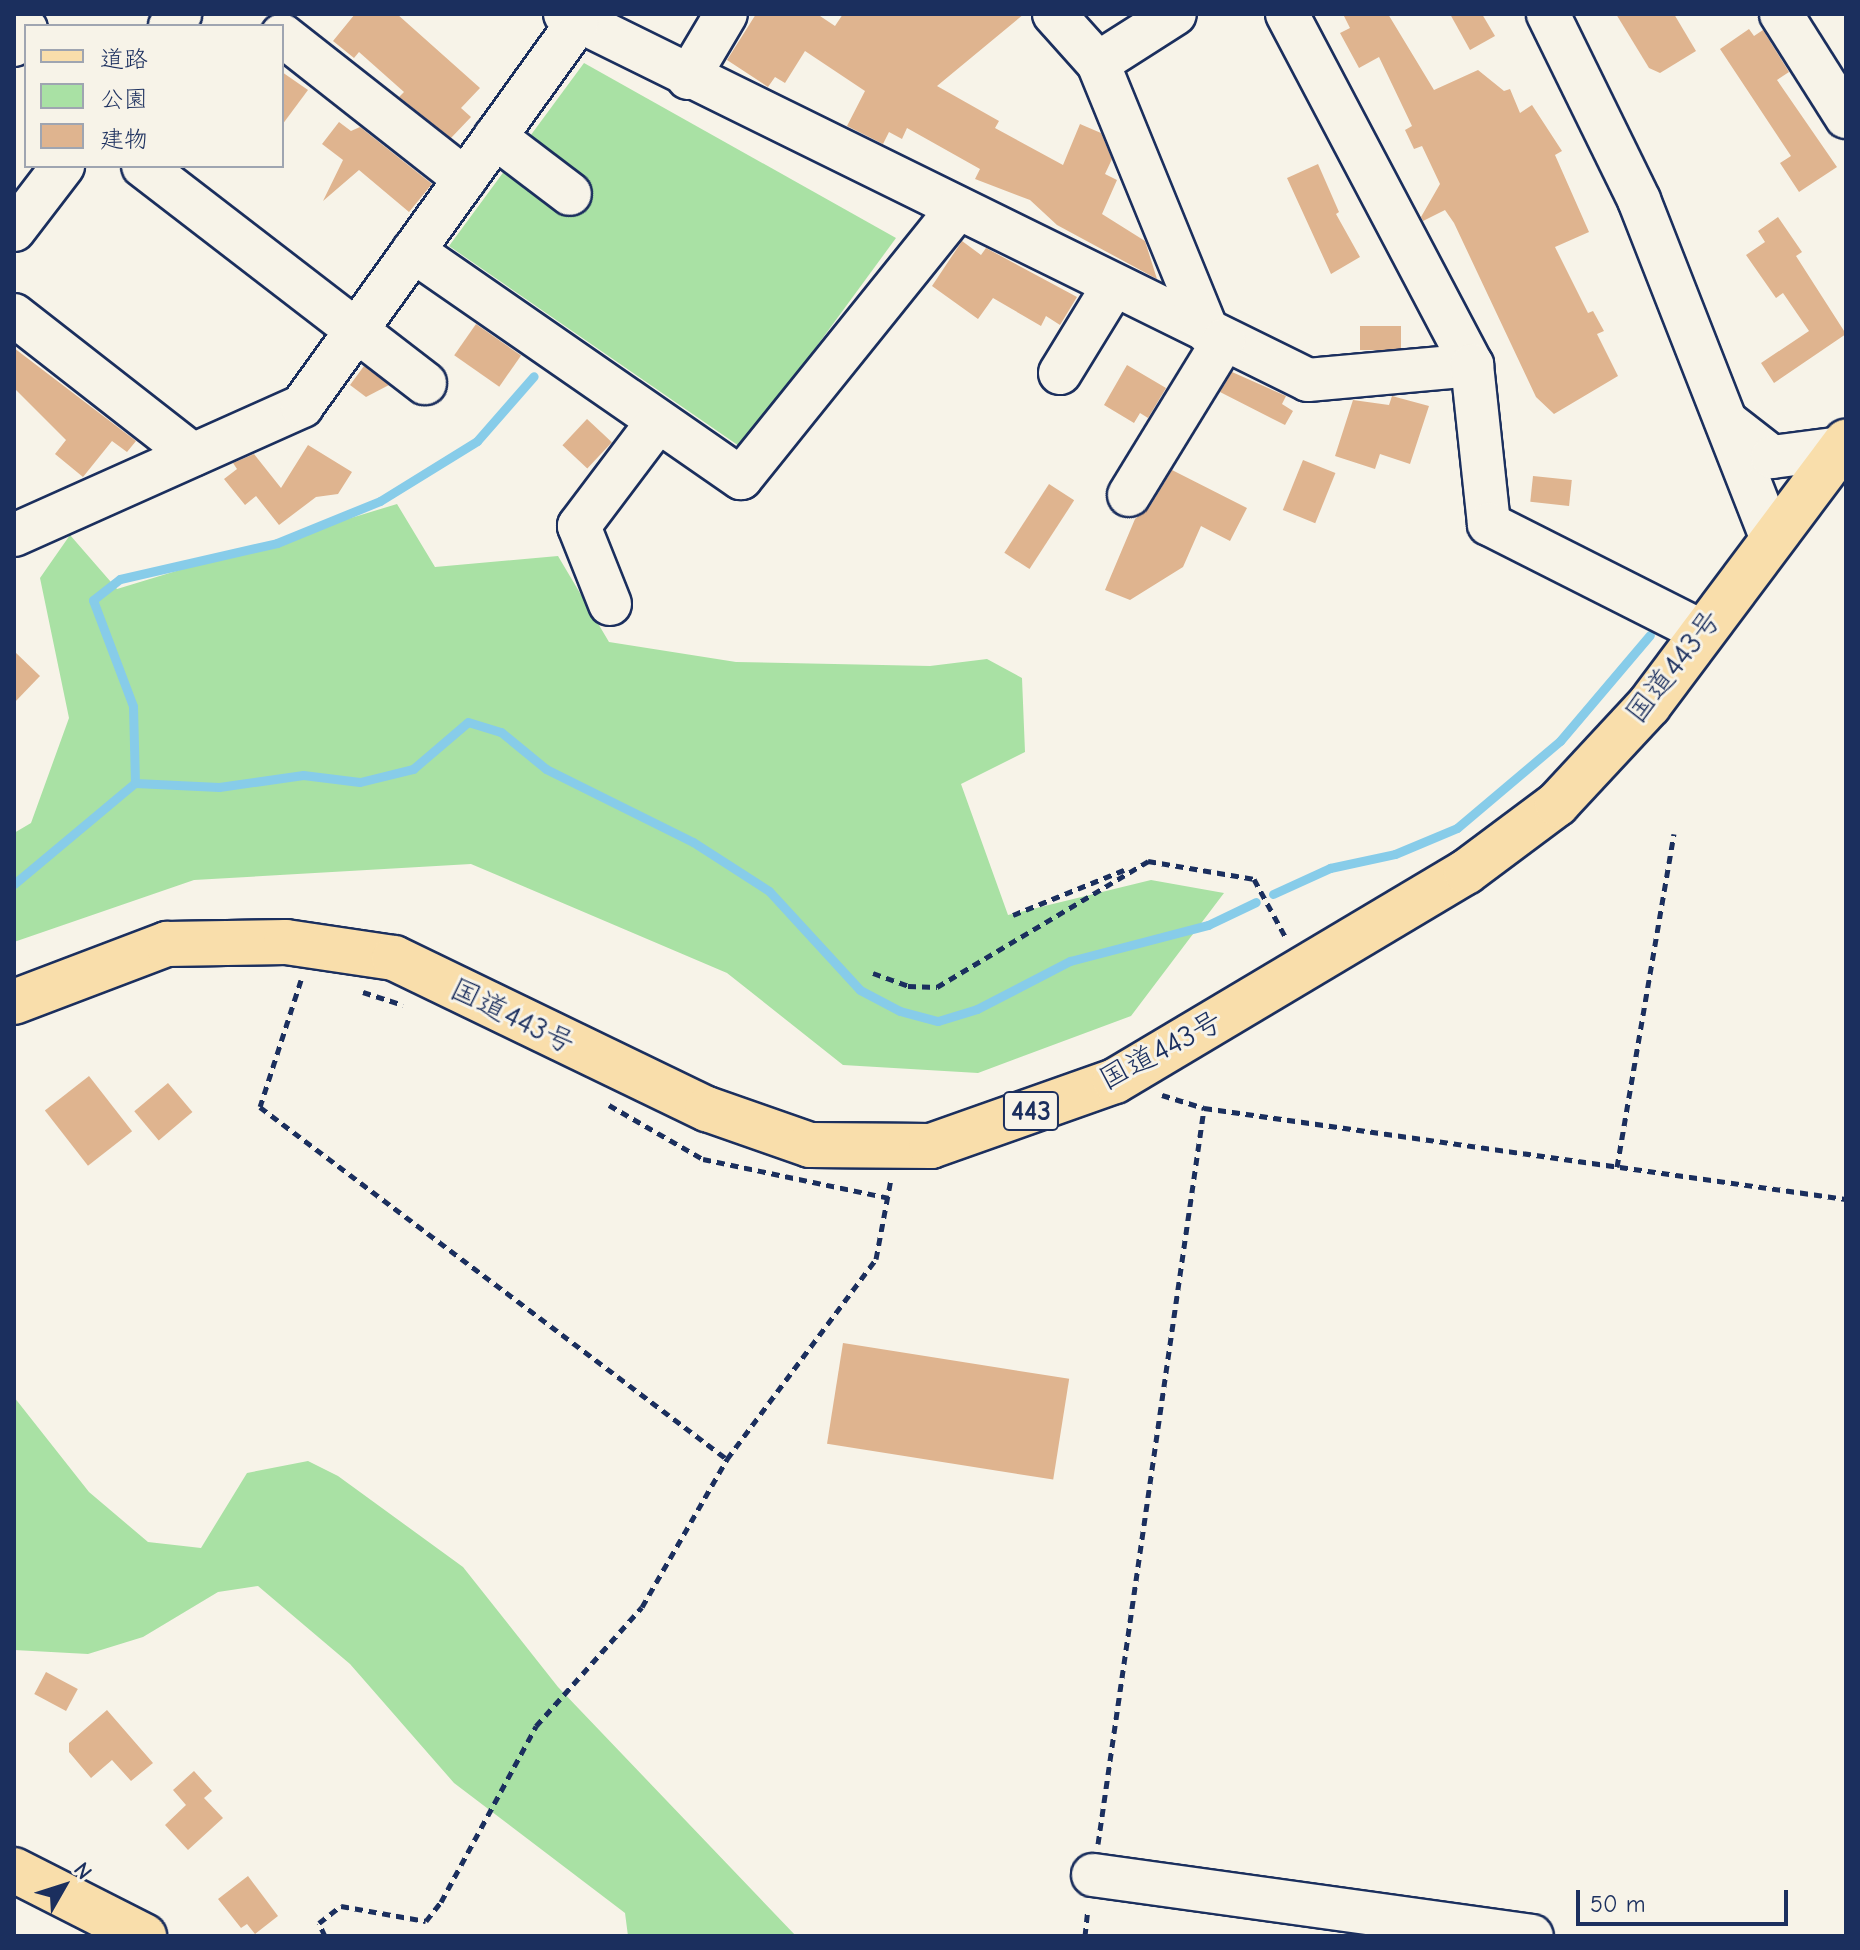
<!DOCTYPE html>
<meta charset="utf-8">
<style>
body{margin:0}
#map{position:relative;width:1860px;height:1950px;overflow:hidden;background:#f7f3e8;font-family:"Comic Neue","Klee One",sans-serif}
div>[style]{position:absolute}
.green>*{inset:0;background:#a9e1a4}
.stream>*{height:9px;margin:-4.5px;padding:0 4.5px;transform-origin:4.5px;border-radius:4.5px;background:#87cce9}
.building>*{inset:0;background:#dfb48f;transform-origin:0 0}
.path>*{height:5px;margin-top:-2.5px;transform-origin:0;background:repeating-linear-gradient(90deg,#1b2f5e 0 8px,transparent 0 14px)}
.roads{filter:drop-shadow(2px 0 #1b2f5e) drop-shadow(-2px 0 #1b2f5e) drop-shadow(0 2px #1b2f5e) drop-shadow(0 -2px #1b2f5e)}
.minor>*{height:42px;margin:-21px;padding:0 21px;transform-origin:21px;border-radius:21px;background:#f7f3e8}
.major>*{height:44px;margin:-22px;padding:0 22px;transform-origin:22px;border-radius:22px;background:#f9deab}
.highway>*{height:44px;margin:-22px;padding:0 22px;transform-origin:22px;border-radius:22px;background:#f9deab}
span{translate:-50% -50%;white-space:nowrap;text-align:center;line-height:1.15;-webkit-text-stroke:6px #f7f3e8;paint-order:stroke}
.shield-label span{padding:2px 6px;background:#f7f3e8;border:2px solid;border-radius:6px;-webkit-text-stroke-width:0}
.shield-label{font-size:28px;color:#1b2f5e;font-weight:700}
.street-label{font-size:30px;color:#1b2f5e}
.frame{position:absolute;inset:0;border:16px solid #1b2f5e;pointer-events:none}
.legend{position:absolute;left:24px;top:24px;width:260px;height:144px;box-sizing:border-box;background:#f7f3e8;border:2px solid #9fa5b1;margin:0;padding:10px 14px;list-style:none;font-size:24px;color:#1b2f5e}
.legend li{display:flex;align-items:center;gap:16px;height:40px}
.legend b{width:40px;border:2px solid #9fa5b1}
.north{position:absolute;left:24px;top:1846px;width:80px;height:80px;-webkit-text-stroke:6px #f7f3e8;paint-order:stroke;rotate:51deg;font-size:22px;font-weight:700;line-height:32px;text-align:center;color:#1b2f5e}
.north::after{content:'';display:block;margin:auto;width:28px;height:36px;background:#1b2f5e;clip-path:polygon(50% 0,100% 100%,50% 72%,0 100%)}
.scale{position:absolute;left:1576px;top:1890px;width:212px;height:36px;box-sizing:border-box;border:4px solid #1b2f5e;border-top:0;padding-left:10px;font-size:24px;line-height:28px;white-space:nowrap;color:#1b2f5e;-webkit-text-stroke:6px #f7f3e8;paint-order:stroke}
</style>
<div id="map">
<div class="green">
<i style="clip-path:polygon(584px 63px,896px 238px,742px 448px,449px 246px)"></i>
<i style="clip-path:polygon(397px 504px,435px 567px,558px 556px,609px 642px,736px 662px,930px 666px,987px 659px,1022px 678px,1025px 752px,961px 784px,1008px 915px,1151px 880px,1224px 893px,1131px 1016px,978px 1073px,843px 1065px,727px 973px,471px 864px,194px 880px,14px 942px,14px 833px,31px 823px,69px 718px,40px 578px,70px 535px,117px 589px)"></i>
<i style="clip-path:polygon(14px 1397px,89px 1492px,148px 1542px,201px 1548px,247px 1473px,308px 1461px,338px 1476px,463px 1567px,558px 1687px,796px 1936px,628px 1936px,625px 1913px,454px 1783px,350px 1664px,258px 1586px,218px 1592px,143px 1637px,88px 1654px,14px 1650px)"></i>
</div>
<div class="stream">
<i style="left:135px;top:783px;width:77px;rotate:-91.5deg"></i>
<i style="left:133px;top:706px;width:113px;rotate:-110.7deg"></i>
<i style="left:93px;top:600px;width:34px;rotate:-38deg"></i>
<i style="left:120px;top:579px;width:161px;rotate:-12.9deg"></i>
<i style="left:277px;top:543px;width:111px;rotate:-22.2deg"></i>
<i style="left:380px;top:501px;width:114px;rotate:-31.7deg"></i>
<i style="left:477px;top:441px;width:86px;rotate:-48.8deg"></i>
<i style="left:14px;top:884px;width:158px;rotate:-39.9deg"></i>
<i style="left:135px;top:783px;width:84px;rotate:2.7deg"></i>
<i style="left:219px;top:787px;width:85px;rotate:-8.1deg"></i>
<i style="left:303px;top:775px;width:57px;rotate:7deg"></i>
<i style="left:360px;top:782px;width:55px;rotate:-13.8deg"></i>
<i style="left:413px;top:769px;width:72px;rotate:-40.5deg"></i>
<i style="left:468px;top:722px;width:34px;rotate:17deg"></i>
<i style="left:501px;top:732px;width:58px;rotate:39.4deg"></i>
<i style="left:546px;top:769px;width:164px;rotate:26.4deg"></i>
<i style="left:693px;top:842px;width:90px;rotate:32.8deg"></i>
<i style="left:769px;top:891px;width:134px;rotate:47.4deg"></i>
<i style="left:860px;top:990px;width:45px;rotate:27.7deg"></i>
<i style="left:900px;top:1011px;width:39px;rotate:15deg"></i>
<i style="left:938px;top:1021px;width:41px;rotate:-17.1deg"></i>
<i style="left:977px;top:1009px;width:105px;rotate:-27.3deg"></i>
<i style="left:1070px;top:961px;width:143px;rotate:-14.6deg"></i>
<i style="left:1208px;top:925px;width:53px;rotate:-25.6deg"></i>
<i style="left:1273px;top:894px;width:63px;rotate:-24.5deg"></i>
<i style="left:1330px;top:868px;width:66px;rotate:-12.2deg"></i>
<i style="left:1395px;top:854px;width:67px;rotate:-22.8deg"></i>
<i style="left:1457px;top:828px;width:135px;rotate:-40.2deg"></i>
<i style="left:1560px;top:741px;width:139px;rotate:-49.7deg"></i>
</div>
<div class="building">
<i style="clip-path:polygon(355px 14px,397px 14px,480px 88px,461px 108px,471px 117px,451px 138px,399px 97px,404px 92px,359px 52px,354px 58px,333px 41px)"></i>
<i style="clip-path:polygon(756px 14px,817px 14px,835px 26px,843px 14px,1024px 14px,937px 86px,999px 121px,995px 128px,1063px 165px,1080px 124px,1101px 133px,1112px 159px,1105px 174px,1117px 180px,1102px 214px,1145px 241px,1157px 279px,1057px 225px,1030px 200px,975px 179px,980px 169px,907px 128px,902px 139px,889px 132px,883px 144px,847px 126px,865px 91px,805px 51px,785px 83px,775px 77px,768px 87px,727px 60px)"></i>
<i style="clip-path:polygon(1343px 14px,1388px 14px,1434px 90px,1478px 70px,1504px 91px,1510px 89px,1520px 113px,1532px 105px,1562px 151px,1555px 155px,1589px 232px,1555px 247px,1588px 313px,1593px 311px,1604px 331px,1597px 334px,1618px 376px,1554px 414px,1536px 397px,1454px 223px,1445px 210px,1423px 221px,1421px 217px,1440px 184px,1422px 146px,1414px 149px,1405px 130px,1412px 126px,1379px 57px,1359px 68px,1340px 33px,1350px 28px)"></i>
<i style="clip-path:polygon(1450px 14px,1482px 14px,1495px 36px,1470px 50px)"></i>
<i style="clip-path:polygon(1616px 14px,1674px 14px,1696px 51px,1660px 73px,1649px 68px)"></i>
<i style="clip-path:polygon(1749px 29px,1754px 36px,1763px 30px,1789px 72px,1777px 80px,1837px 167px,1799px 192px,1780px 163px,1791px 156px,1720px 49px)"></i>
<i style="clip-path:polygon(282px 72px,308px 90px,282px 125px)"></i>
<i style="clip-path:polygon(339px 122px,351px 131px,360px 127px,432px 184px,409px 212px,359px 170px,323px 201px,343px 160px,322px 144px)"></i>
<i style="clip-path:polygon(1318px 164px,1339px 212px,1336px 214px,1360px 257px,1331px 274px,1287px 178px)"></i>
<i style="clip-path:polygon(1778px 217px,1802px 252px,1796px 256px,1846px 334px,1774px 383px,1761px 363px,1809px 331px,1783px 293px,1776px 298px,1746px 255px,1765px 242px,1758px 231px)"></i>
<i style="clip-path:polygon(962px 241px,981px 255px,986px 248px,1077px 297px,1060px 325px,1046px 316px,1041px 326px,993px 298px,978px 319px,932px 286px)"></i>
<i style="left:476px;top:324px;width:55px;height:38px;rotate:35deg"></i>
<i style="left:1360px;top:326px;width:41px;height:24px"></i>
<i style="clip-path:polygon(14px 348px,136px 441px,127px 452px,112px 441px,83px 477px,55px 454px,66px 440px,14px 388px)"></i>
<i style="clip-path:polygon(1127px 365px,1166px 388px,1148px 418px,1140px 413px,1134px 423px,1104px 405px)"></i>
<i style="clip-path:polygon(364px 366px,389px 385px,366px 397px,350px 385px)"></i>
<i style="clip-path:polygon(1232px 372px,1286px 396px,1282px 404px,1293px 411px,1285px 425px,1220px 392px)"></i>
<i style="clip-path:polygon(1392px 396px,1429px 406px,1410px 464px,1380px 454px,1375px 469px,1335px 456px,1353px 400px,1389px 405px)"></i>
<i style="left:587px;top:419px;width:34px;height:36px;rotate:43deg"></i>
<i style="clip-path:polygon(308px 445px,352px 472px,338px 494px,316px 497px,279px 525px,256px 496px,245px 505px,224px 479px,237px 469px,233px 463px,254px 454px,281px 488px)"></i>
<i style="left:1303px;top:460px;width:35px;height:54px;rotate:22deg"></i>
<i style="clip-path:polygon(1172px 470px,1247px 508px,1230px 541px,1201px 526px,1183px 567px,1130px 600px,1105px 590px,1135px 519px,1149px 508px)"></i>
<i style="left:1533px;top:476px;width:39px;height:26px;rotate:6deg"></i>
<i style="left:1049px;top:484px;width:30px;height:82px;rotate:33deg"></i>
<i style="clip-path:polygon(14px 651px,40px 676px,14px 703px)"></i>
<i style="left:89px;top:1076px;width:70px;height:56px;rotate:52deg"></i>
<i style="left:168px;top:1083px;width:38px;height:44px;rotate:50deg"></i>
<i style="left:843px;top:1343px;width:229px;height:102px;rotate:9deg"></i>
<i style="left:46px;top:1672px;width:36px;height:25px;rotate:28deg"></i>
<i style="clip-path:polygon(107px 1710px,153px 1763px,131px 1781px,112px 1760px,91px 1778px,69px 1752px,69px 1743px)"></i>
<i style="clip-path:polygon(194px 1771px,212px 1791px,204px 1798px,223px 1818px,188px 1850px,165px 1825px,186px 1805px,173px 1790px)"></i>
<i style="clip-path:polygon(248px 1876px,278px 1916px,255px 1934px,247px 1924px,241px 1928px,218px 1899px)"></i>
</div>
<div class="path">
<i style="left:1013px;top:915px;width:120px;rotate:-22.1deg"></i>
<i style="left:873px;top:973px;width:37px;rotate:20deg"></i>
<i style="left:908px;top:986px;width:29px;rotate:2deg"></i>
<i style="left:937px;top:987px;width:246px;rotate:-30.8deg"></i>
<i style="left:1148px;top:861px;width:108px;rotate:9.6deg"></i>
<i style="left:1254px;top:879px;width:67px;rotate:61.5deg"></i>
<i style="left:301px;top:980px;width:133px;rotate:107.9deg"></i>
<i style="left:260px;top:1107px;width:585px;rotate:37.01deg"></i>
<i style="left:363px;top:992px;width:42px;rotate:18deg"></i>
<i style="left:1162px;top:1095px;width:44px;rotate:17.2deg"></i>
<i style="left:1204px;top:1108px;width:648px;rotate:8.07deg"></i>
<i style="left:609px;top:1105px;width:108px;rotate:29.9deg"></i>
<i style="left:703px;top:1159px;width:190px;rotate:11.8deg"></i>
<i style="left:1617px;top:1167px;width:338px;rotate:-80.3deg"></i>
<i style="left:1098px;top:1844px;width:744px;rotate:-81.8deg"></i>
<i style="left:325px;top:1936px;width:14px;rotate:-115deg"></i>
<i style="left:319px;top:1923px;width:28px;rotate:-38deg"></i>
<i style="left:341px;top:1906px;width:86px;rotate:10deg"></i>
<i style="left:426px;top:1921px;width:24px;rotate:-52deg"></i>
<i style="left:441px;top:1902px;width:200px;rotate:-61.6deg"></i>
<i style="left:536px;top:1726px;width:159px;rotate:-48.3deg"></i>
<i style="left:642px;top:1607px;width:171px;rotate:-60.1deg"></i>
<i style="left:727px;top:1459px;width:249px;rotate:-53.3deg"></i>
<i style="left:876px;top:1259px;width:81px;rotate:-79.4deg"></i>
<i style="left:1085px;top:1936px;width:27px;rotate:-84deg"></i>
</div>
<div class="roads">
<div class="minor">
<i style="left:565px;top:14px;width:828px;rotate:26.22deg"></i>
<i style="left:1308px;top:380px;width:165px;rotate:-5.2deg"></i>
<i style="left:1054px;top:14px;width:66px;rotate:48.1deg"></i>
<i style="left:1098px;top:63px;width:291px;rotate:67.8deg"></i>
<i style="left:1287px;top:14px;width:397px;rotate:62.2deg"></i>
<i style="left:1472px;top:365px;width:160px;rotate:83.9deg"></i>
<i style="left:1489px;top:524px;width:240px;rotate:26.8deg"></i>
<i style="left:1548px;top:14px;width:207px;rotate:63.9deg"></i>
<i style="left:1639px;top:200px;width:362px;rotate:68.6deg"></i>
<i style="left:1781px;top:14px;width:122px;rotate:57.7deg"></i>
<i style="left:170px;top:26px;width:16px;rotate:-50deg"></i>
<i style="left:282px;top:35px;width:233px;rotate:38.2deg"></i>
<i style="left:14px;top:45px;width:20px;rotate:-53deg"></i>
<i style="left:1098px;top:63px;width:91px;rotate:-32.5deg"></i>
<i style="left:688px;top:78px;width:74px;rotate:-59.3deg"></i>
<i style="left:495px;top:137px;width:94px;rotate:37.2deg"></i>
<i style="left:143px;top:166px;width:356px;rotate:37.6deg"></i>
<i style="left:14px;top:230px;width:81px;rotate:-52.6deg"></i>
<i style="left:413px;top:251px;width:399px;rotate:34.7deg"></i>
<i style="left:741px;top:478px;width:345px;rotate:-51.2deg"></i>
<i style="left:14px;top:315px;width:227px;rotate:38deg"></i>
<i style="left:1060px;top:373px;width:103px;rotate:-58.5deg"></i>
<i style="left:1727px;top:422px;width:57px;rotate:37.9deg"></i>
<i style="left:1772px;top:457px;width:70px;rotate:-7.4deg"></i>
<i style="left:1129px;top:495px;width:182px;rotate:-58.5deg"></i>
<i style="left:14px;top:535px;width:316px;rotate:-24.1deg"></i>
<i style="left:302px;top:406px;width:471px;rotate:-54.3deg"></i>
<i style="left:610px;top:604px;width:84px;rotate:-111.7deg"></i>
<i style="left:579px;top:526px;width:131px;rotate:-53deg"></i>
<i style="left:1093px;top:1875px;width:443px;rotate:7.9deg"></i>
</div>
<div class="major">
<i style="left:14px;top:1870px;width:146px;rotate:26.9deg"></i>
</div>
<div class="highway">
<i style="left:14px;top:1002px;width:164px;rotate:-20.8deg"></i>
<i style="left:167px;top:944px;width:119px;rotate:-1deg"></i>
<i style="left:286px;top:942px;width:109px;rotate:8.4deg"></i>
<i style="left:394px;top:958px;width:348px;rotate:25.8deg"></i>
<i style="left:707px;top:1109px;width:109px;rotate:19.3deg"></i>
<i style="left:810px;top:1145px;width:121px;rotate:0.5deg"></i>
<i style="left:931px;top:1146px;width:195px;rotate:-19.5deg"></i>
<i style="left:1115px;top:1081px;width:409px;rotate:-30.8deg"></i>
<i style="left:1466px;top:872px;width:114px;rotate:-36.8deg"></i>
<i style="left:1557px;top:804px;width:135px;rotate:-47.1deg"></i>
<i style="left:1649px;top:705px;width:329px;rotate:-53.2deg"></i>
</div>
</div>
<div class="shield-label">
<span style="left:1031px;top:1111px">443</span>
</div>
<div class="street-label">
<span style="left:1674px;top:667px;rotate:-52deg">国道443号</span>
<span style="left:512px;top:1017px;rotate:26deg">国道443号</span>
<span style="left:1161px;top:1051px;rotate:-28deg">国道443号</span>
</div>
<div class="frame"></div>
<ul class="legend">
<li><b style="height:10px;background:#f9deab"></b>道路</li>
<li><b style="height:22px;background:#a9e1a4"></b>公園</li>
<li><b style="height:22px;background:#dfb48f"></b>建物</li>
</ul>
<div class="north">N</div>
<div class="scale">50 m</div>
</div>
